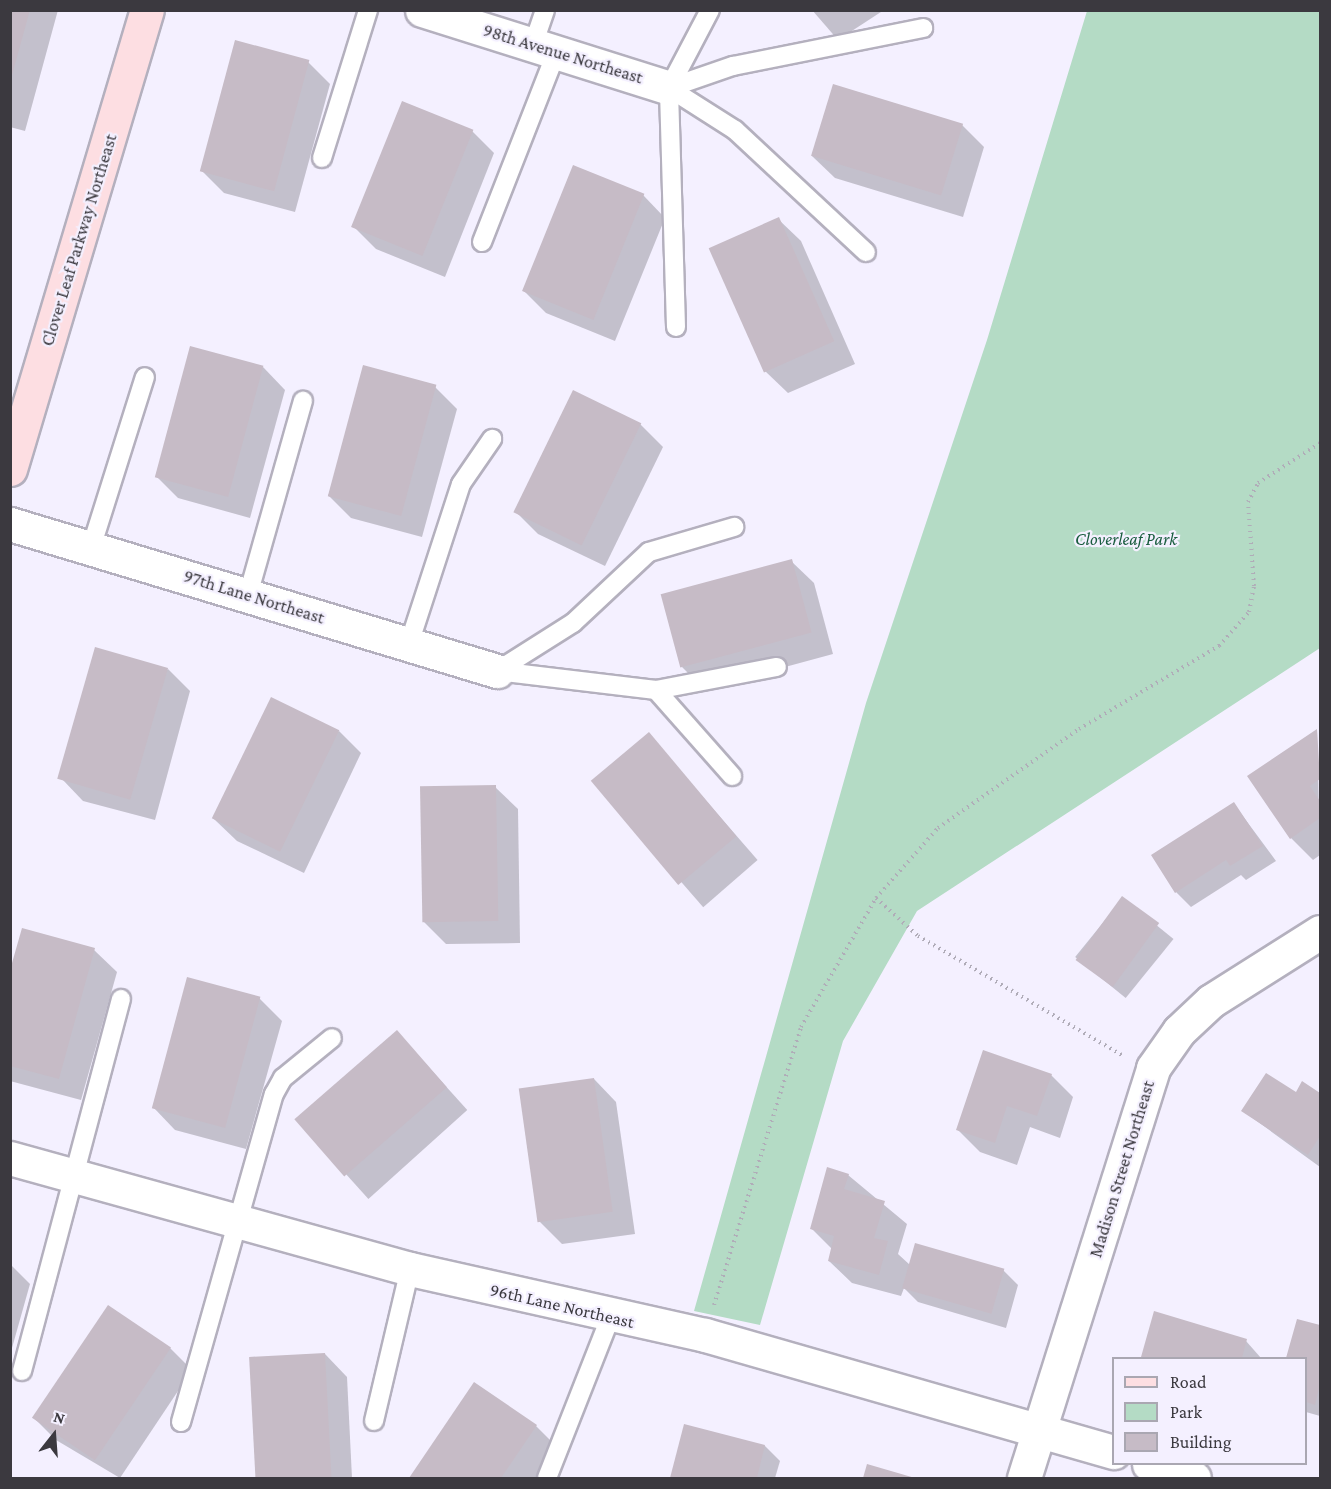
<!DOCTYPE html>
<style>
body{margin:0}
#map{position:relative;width:1331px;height:1489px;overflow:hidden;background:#f4f0ff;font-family:"Crimson Pro",serif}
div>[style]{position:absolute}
.green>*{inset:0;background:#b4dbc5}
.shadow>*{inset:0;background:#0003;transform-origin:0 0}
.building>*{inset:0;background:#c6bbc6;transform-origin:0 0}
.path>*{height:4px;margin-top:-2px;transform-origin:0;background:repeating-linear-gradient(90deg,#b0acb8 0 1.5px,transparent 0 6px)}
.roads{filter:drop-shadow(2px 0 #b4b0be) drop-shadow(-2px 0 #b4b0be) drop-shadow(0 2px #b4b0be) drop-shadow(0 -2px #b4b0be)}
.lane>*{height:18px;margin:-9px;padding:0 9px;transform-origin:9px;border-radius:9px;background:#fff}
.street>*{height:33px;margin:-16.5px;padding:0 16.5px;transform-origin:16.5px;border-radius:16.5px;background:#fff}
.secondary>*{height:33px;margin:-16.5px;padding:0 16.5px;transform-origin:16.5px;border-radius:16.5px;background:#fddee2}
span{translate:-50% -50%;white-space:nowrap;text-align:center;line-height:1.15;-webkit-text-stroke:4.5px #f4f0ff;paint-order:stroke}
.street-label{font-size:18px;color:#3b393f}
.park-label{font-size:18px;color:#185c3e;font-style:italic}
.frame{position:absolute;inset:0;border:12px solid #3b393f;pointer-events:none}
.legend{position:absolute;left:1112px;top:1357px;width:195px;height:108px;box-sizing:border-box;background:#f4f0ff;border:2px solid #aaa7b2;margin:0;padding:8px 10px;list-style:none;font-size:18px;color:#3b393f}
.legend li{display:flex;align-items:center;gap:12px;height:30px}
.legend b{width:30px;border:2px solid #aaa7b2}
.north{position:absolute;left:24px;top:1405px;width:60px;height:60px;-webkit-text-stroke:4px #f4f0ff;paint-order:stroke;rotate:17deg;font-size:16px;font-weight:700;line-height:24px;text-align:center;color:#3b393f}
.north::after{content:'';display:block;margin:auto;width:21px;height:27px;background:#3b393f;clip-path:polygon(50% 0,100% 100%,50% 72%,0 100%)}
</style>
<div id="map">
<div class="green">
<i style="clip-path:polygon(1087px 11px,1320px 11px,1320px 648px,917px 911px,843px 1041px,760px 1325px,694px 1311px,866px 703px,987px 340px)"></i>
</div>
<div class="shadow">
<i style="clip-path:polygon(10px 10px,58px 10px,25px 131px,10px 127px)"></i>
<i style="clip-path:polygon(812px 10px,884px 10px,838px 40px)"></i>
<i style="clip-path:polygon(308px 62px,330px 84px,295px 212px,224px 193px,201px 170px)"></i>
<i style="clip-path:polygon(962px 125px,984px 147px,963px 217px,835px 178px,812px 156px)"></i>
<i style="clip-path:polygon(472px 131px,494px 153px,445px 277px,376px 249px,353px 226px)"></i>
<i style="clip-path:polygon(643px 195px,665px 218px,615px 341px,546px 313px,524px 291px)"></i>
<i style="clip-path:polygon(778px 219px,801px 241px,855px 364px,788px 393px,765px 371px)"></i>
<i style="clip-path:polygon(263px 367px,285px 390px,250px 518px,178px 498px,156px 476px)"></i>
<i style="clip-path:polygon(435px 387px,457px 409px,422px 537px,351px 518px,328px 495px)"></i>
<i style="clip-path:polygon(574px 392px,640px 424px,663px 447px,605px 566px,538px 534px,516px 512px)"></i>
<i style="clip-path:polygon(791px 561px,814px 583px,833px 654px,704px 689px,682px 667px)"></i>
<i style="clip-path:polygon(168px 669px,190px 691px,155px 820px,83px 801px,61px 778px)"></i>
<i style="clip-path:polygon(339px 731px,361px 753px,304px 873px,237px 841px,214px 819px)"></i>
<i style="clip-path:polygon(1317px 731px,1320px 855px,1313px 860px,1291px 838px)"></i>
<i style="left:648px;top:734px;width:167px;height:72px;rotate:49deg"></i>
<i style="clip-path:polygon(495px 787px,518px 809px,520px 943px,446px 944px,423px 921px)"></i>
<i style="clip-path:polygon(1234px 804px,1276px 861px,1246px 880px,1241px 875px,1191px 907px,1176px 892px)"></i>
<i style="left:1123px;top:898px;width:65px;height:76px;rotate:39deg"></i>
<i style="clip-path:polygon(94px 950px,117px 972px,81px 1100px,10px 1081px,10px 975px)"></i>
<i style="clip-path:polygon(259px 998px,282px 1021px,246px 1149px,175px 1130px,153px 1107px)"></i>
<i style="left:397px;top:1032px;width:105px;height:133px;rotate:48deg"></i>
<i style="clip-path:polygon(1051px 1075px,1073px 1097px,1060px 1138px,1030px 1127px,1017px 1165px,980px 1152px,958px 1130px)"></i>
<i style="clip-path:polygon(594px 1079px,616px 1102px,635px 1234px,562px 1244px,540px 1222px)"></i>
<i style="clip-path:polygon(1303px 1083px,1320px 1095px,1320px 1167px,1243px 1111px,1296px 1094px)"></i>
<i style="clip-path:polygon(848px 1175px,907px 1224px,898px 1254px,910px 1265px,1003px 1270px,1018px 1285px,1006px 1328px,918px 1302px,904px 1288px,901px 1296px,852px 1283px,829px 1261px,832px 1249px,811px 1228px)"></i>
<i style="clip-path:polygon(10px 1264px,30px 1284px,10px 1355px)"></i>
<i style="clip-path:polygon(1298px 1321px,1320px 1327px,1320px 1416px,1306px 1412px,1306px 1358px,1287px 1358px)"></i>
<i style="clip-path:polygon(1246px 1341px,1261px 1358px,1143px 1356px)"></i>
<i style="clip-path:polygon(170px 1348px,192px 1370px,120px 1478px,56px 1440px,34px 1418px)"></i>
<i style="clip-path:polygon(325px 1354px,347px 1377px,352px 1478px,257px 1478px,251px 1358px)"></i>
<i style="clip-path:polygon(474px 1384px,536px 1426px,558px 1448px,538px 1478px,411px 1478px)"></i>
<i style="clip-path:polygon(685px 1425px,765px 1446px,780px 1461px,775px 1478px,672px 1478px)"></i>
<i style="clip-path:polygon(868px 1466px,912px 1478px,864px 1478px)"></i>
</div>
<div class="building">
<i style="clip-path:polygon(10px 10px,30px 10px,11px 79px,10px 79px)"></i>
<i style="left:235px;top:40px;width:77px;height:136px;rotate:15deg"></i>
<i style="left:833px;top:84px;width:136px;height:75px;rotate:17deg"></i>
<i style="left:402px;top:101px;width:77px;height:136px;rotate:22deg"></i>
<i style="left:573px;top:165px;width:77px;height:136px;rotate:22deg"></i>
<i style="left:779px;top:217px;width:136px;height:77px;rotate:66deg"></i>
<i style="left:190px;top:346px;width:76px;height:136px;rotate:15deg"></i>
<i style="left:363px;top:365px;width:76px;height:136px;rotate:15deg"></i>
<i style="left:573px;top:390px;width:76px;height:136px;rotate:26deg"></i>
<i style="left:792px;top:559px;width:76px;height:136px;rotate:75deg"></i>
<i style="left:95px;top:647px;width:76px;height:137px;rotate:16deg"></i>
<i style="left:271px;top:697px;width:76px;height:135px;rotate:26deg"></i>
<i style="clip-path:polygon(1317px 729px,1320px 779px,1310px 786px,1320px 801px,1320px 818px,1290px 839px,1247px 776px)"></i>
<i style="left:649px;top:732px;width:136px;height:76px;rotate:50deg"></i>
<i style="left:496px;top:785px;width:136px;height:76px;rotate:89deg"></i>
<i style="clip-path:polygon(1234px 802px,1263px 846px,1230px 866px,1226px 860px,1175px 893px,1151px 855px)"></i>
<i style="left:1122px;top:896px;width:46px;height:79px;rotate:36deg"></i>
<i style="clip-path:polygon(22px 928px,95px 948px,59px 1079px,10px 1066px,10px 970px)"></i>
<i style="left:187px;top:977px;width:76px;height:136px;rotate:15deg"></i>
<i style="left:397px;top:1030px;width:76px;height:136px;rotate:49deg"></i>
<i style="clip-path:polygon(983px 1050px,1052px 1074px,1037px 1116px,1007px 1106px,995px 1143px,956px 1130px)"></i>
<i style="clip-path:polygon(1266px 1073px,1296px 1092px,1302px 1081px,1320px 1093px,1320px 1136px,1308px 1155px,1241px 1111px)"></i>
<i style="left:594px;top:1078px;width:135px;height:76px;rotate:82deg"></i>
<i style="clip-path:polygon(827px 1167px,849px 1174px,844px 1189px,885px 1201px,874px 1238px,888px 1241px,879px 1275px,828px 1261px,834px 1236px,810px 1229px)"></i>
<i style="left:915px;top:1243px;width:93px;height:47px;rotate:16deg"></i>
<i style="left:108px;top:1305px;width:76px;height:136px;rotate:34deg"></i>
<i style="clip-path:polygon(1154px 1311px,1247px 1339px,1242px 1358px,1141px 1357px)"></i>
<i style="clip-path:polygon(1297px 1319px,1320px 1325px,1320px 1384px,1315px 1405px,1306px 1402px,1306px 1358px,1286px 1358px)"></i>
<i style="left:325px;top:1353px;width:125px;height:76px;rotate:87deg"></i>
<i style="clip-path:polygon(474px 1382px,537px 1425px,501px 1478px,409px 1478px)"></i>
<i style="clip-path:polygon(684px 1424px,765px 1445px,757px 1478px,670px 1478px)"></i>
<i style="clip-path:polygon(867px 1464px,915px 1478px,863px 1478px)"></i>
</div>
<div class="path">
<i style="left:876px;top:898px;width:57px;rotate:42.1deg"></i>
<i style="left:918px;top:936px;width:236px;rotate:30.3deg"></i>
<i style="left:714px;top:1305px;width:291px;rotate:-72.6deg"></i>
<i style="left:801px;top:1027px;width:149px;rotate:-59.8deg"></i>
<i style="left:876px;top:898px;width:94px;rotate:-48.5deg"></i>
<i style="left:938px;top:828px;width:172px;rotate:-35.1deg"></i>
<i style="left:1079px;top:729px;width:163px;rotate:-30.7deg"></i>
<i style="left:1219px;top:646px;width:45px;rotate:-48.6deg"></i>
<i style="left:1249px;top:612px;width:26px;rotate:-79deg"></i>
<i style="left:1254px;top:586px;width:84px;rotate:-94.1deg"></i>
<i style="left:1248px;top:502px;width:21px;rotate:-62deg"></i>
<i style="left:1258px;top:483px;width:74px;rotate:-32.8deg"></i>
</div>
<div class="roads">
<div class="lane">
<i style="left:533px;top:45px;width:37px;rotate:-71deg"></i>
<i style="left:669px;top:88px;width:68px;rotate:-19deg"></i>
<i style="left:733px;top:66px;width:194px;rotate:-11.3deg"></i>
<i style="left:669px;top:88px;width:78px;rotate:32.5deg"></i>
<i style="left:735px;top:130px;width:179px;rotate:43deg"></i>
<i style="left:322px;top:158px;width:155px;rotate:-72.7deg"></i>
<i style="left:482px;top:242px;width:203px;rotate:-68.6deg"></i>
<i style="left:676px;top:327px;width:239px;rotate:-91.7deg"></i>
<i style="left:669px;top:88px;width:88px;rotate:-62.3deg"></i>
<i style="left:91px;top:548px;width:179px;rotate:-72.5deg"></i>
<i style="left:248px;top:595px;width:202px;rotate:-74.2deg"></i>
<i style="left:409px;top:644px;width:168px;rotate:-72deg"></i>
<i style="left:461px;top:484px;width:55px;rotate:-55.4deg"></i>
<i style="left:497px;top:671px;width:160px;rotate:6.8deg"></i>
<i style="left:656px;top:690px;width:123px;rotate:-10.8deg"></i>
<i style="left:497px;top:671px;width:90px;rotate:-32.3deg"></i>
<i style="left:573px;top:623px;width:104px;rotate:-43.1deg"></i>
<i style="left:649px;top:552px;width:89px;rotate:-16.4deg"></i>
<i style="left:656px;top:690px;width:115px;rotate:48.5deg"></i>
<i style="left:22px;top:1371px;width:385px;rotate:-75.1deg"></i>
<i style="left:374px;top:1421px;width:156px;rotate:-76.7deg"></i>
<i style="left:181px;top:1422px;width:341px;rotate:-74.2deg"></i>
<i style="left:274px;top:1094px;width:18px;rotate:-61deg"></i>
<i style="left:283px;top:1078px;width:63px;rotate:-39.2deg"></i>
<i style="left:547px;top:1478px;width:172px;rotate:-68.5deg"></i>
</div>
<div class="street">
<i style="left:422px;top:10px;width:259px;rotate:17.5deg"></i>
<i style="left:10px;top:524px;width:509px;rotate:16.8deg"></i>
<i style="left:10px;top:1158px;width:415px;rotate:15.5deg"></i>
<i style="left:410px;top:1269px;width:302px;rotate:12.6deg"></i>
<i style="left:705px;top:1335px;width:425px;rotate:16deg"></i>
<i style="left:1149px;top:1464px;width:47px;rotate:17.3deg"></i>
<i style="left:1024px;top:1478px;width:430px;rotate:-72.5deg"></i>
<i style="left:1153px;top:1068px;width:45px;rotate:-54.9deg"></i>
<i style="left:1179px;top:1031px;width:44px;rotate:-43.2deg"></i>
<i style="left:1211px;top:1001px;width:129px;rotate:-32.3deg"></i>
</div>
<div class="secondary">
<i style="left:10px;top:469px;width:479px;rotate:-73.4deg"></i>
</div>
</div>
<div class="street-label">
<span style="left:563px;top:54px;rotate:17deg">98th Avenue Northeast</span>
<span style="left:79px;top:240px;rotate:-73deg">Clover Leaf Parkway Northeast</span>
<span style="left:254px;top:597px;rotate:17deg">97th Lane Northeast</span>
<span style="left:1122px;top:1169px;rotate:-73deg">Madison Street Northeast</span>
<span style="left:562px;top:1306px;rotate:13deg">96th Lane Northeast</span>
</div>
<div class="park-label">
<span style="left:1126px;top:539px">Cloverleaf Park</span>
</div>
<div class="frame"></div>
<ul class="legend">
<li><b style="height:8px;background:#fddee2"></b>Road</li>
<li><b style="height:16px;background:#b4dbc5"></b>Park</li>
<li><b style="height:16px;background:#c6bbc6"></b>Building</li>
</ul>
<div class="north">N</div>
</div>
